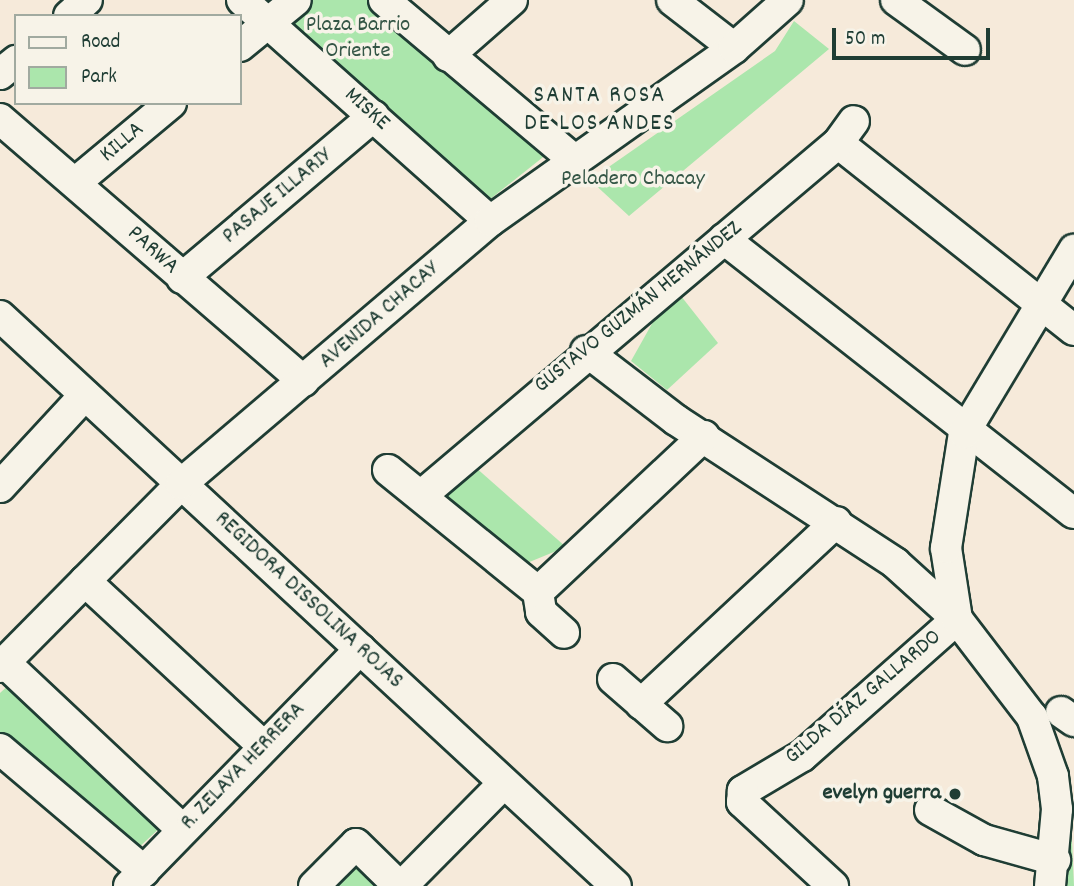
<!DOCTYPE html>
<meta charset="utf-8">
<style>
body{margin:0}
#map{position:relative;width:1074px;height:886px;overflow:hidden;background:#f6eada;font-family:Dekko,sans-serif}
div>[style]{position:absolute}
.green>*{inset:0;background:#abe6ac}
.roads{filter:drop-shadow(2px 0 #1f3d34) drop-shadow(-2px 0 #1f3d34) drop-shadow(0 2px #1f3d34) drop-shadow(0 -2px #1f3d34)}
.minor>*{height:30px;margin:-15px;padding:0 15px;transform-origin:15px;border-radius:15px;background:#f7f3e8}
.dots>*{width:19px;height:19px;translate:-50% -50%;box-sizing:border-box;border:4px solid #f7f3e8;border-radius:50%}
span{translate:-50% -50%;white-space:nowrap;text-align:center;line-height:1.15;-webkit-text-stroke:7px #f7f3e8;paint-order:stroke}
.park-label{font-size:23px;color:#345646}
.street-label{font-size:23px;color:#1f3d34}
.poi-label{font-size:23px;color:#1f3d34;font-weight:700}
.right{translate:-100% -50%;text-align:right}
.neighbourhood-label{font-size:24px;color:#1f3d34;letter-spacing:2px}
.legend{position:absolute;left:14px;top:14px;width:228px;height:91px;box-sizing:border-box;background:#f7f3e8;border:2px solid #a1aaa0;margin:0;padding:9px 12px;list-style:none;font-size:21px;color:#1f3d34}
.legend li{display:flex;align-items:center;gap:14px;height:35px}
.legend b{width:35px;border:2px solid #a1aaa0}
.scale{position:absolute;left:832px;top:28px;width:158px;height:32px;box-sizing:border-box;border:4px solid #1f3d34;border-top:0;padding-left:9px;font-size:21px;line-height:24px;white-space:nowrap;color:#1f3d34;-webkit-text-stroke:5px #f7f3e8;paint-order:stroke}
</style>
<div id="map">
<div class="green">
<i style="clip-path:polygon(254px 0,371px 0,547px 154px,489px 200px)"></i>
<i style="clip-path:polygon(794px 21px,829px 49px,629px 216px,590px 180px,775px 51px)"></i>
<i style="clip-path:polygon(681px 296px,718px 343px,667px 390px,631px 361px,658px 313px)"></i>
<i style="clip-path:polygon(474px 466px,566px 547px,527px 563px,446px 495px)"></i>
<i style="clip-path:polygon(11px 683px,163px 825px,135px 851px,0 736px,0 693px)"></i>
<i style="clip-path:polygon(1071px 818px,1074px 886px,1066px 886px,1069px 869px)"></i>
<i style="clip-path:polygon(354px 851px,389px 886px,320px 886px)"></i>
</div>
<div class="roads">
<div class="minor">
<i style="left:242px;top:0;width:332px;rotate:41.7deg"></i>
<i style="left:384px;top:0;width:247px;rotate:40.1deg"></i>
<i style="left:672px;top:0;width:78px;rotate:37.7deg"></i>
<i style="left:896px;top:0;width:85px;rotate:35.9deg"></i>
<i style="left:69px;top:16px;width:24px;rotate:-42deg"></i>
<i style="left:240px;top:46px;width:72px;rotate:-39.4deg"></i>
<i style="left:448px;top:56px;width:85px;rotate:-41.2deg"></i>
<i style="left:0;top:74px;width:21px;rotate:-39deg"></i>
<i style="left:0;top:119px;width:401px;rotate:40.8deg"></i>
<i style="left:838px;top:143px;width:301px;rotate:38.4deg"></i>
<i style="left:75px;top:183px;width:125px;rotate:-39.8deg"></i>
<i style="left:724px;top:239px;width:444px;rotate:38.1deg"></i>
<i style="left:182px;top:278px;width:251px;rotate:-40.2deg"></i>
<i style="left:0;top:316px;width:839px;rotate:42.78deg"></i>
<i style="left:586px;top:351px;width:113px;rotate:37.5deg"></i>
<i style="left:676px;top:420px;width:262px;rotate:33.1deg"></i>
<i style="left:895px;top:563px;width:84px;rotate:42.1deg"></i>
<i style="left:957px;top:619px;width:207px;rotate:138.5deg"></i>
<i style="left:802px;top:756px;width:69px;rotate:149.3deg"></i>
<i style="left:743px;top:791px;width:11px;rotate:95deg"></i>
<i style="left:742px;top:802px;width:124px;rotate:42.7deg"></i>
<i style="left:388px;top:470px;width:193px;rotate:39.1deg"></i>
<i style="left:538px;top:592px;width:20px;rotate:81deg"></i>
<i style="left:541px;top:612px;width:31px;rotate:42deg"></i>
<i style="left:0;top:487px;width:125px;rotate:-47.3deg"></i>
<i style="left:422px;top:495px;width:545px;rotate:-40.24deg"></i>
<i style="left:838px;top:143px;width:27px;rotate:-54deg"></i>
<i style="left:85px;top:581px;width:244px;rotate:42.8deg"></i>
<i style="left:538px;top:592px;width:228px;rotate:-43.2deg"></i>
<i style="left:5px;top:663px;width:244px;rotate:43.2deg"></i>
<i style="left:0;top:667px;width:257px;rotate:-45.3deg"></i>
<i style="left:181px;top:484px;width:406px;rotate:-40.4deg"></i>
<i style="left:490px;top:221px;width:299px;rotate:-35.3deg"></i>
<i style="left:734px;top:48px;width:72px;rotate:-41.6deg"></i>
<i style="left:613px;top:679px;width:72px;rotate:41deg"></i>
<i style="left:641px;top:704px;width:267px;rotate:-43deg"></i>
<i style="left:1061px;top:712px;width:16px;rotate:35deg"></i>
<i style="left:0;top:749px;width:189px;rotate:40.3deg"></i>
<i style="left:930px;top:810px;width:62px;rotate:29.1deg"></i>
<i style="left:984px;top:840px;width:74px;rotate:15.7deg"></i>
<i style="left:129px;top:886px;width:331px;rotate:-45.7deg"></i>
<i style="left:314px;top:886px;width:59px;rotate:-45deg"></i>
<i style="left:356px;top:844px;width:60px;rotate:44.3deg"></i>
<i style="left:402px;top:886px;width:145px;rotate:-45.3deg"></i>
<i style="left:1050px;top:886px;width:77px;rotate:-84.8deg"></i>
<i style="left:1057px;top:809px;width:33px;rotate:-97deg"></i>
<i style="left:1053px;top:776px;width:63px;rotate:-109.6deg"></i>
<i style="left:1032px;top:717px;width:123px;rotate:-127.4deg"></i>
<i style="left:957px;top:619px;width:72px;rotate:-98.8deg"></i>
<i style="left:946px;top:548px;width:116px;rotate:-81.1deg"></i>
<i style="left:964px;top:433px;width:214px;rotate:-59deg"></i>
</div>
</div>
<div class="dots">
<i style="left:955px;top:794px;background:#1f3d34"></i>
</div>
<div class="park-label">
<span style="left:358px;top:39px">Plaza Barrio<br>Oriente</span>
<span style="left:633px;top:180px">Peladero Chacay</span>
</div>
<div class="street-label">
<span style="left:366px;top:110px;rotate:42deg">MISKE</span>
<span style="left:123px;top:143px;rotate:-40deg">KILLA</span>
<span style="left:278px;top:197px;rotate:-40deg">PASAJE ILLARIY</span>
<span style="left:152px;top:251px;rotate:42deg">PARWA</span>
<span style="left:639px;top:308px;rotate:-39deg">GUSTAVO GUZMÁN HERNÁNDEZ</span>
<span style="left:380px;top:316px;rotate:-41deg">AVENIDA CHACAY</span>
<span style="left:308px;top:601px;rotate:43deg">REGIDORA DISSOLINA ROJAS</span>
<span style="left:864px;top:698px;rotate:-40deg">GILDA DÍAZ GALLARDO</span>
<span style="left:244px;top:767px;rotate:-46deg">R. ZELAYA HERRERA</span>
</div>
<div class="poi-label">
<span class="right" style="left:941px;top:794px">evelyn guerra</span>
</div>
<div class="neighbourhood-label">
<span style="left:600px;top:111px">SANTA ROSA<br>DE LOS ANDES</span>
</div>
<ul class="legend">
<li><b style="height:9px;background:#f7f3e8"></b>Road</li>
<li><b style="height:19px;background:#abe6ac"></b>Park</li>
</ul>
<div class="scale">50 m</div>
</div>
